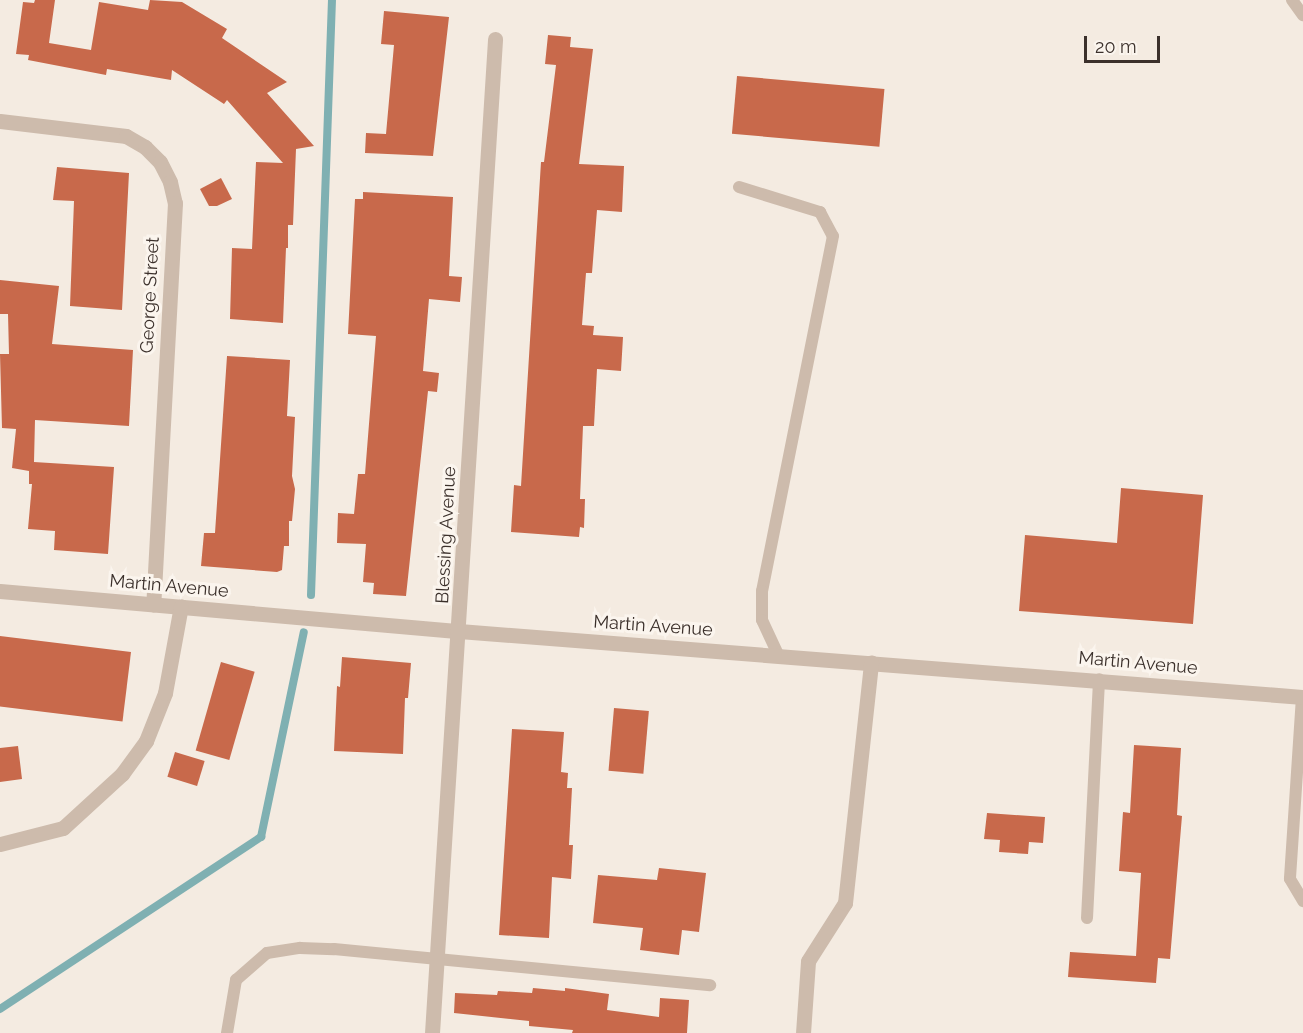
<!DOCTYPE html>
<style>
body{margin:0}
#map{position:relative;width:1303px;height:1033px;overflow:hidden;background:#f4ebe1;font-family:Raleway,sans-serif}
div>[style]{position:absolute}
.stream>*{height:8px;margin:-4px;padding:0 4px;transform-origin:4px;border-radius:4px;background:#7fb0b2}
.building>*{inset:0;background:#c8694b;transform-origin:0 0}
.lane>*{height:12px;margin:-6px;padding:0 6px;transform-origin:6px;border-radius:6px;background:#cdbbac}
.street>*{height:15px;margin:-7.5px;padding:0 7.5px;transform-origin:7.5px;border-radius:7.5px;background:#cdbbac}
span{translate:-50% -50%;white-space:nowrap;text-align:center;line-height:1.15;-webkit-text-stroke:6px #fbf5ee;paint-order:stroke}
.street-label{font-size:18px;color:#3b302b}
.scale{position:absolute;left:1084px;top:36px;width:76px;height:27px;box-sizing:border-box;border:3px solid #3b302b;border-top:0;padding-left:8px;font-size:18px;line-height:21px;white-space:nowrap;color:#3b302b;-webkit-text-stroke:4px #fbf5ee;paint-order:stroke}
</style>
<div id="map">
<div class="stream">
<i style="left:311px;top:595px;width:595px;rotate:-87.98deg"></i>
<i style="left:0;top:1009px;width:313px;rotate:-33.4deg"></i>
<i style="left:261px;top:837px;width:209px;rotate:-78.2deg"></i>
</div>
<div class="building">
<i style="clip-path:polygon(35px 0,55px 0,49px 43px,91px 50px,99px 2px,148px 10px,150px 0,182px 2px,227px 29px,222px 38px,287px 82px,267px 93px,314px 146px,296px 149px,293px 225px,288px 225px,288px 248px,286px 248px,283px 323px,230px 319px,232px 248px,252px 249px,256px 162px,283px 163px,227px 100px,224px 104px,172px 70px,171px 80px,107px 69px,106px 75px,28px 60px,29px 55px,16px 54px,23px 2px,34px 3px)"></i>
<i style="clip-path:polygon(384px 11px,449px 17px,433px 156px,365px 153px,366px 133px,386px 134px,394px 45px,381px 44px)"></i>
<i style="clip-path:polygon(548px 35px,571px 37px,570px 47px,593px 49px,579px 164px,624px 166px,622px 212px,597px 210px,592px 273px,586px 273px,582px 325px,594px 326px,593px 335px,623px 337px,621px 371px,597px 369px,594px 426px,583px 426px,580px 499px,585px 499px,584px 528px,580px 527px,579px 537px,511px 532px,514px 485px,521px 486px,541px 162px,544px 162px,556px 65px,545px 64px)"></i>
<i style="left:737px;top:76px;width:148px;height:58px;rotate:5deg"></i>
<i style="clip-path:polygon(57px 167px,129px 173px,122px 310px,70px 306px,74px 201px,53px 200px)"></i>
<i style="clip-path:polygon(221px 178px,232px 199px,217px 206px,209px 206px,200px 189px)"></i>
<i style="clip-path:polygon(363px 192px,453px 197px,449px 276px,462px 277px,460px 302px,429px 299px,423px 371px,439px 373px,437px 392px,428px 391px,406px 596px,373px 594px,374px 583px,363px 582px,366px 544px,337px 543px,338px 513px,354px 514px,358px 474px,365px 474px,376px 336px,348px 334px,355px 199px,363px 199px)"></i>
<i style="clip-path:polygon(0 280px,59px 286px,52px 344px,133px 350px,129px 426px,35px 420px,34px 462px,114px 467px,108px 554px,54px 550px,55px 531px,28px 529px,32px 484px,29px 484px,29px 471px,12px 468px,16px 429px,2px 428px,0 354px,9px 354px,8px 314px,0 314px)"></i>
<i style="clip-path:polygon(227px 356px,290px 360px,287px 416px,295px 417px,292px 476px,295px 489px,292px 521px,289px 521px,289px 546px,284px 546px,282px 570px,277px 572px,201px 566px,204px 533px,215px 533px)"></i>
<i style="clip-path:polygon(1121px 488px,1203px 495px,1193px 624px,1019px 611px,1025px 535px,1117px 543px)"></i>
<i style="left:0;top:636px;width:132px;height:70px;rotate:7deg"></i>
<i style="clip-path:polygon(342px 657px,411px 663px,408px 698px,405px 698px,403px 754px,334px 751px,337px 686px,340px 687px)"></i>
<i style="left:221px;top:662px;width:35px;height:92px;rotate:16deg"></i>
<i style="left:614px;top:708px;width:35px;height:63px;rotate:5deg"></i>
<i style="clip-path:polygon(512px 729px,564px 732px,561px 772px,568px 773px,567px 788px,572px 788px,569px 845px,573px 845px,571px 879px,552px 877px,549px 938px,499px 935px)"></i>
<i style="clip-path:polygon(1134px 745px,1181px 748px,1177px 815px,1182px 816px,1170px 959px,1158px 958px,1156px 983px,1068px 977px,1070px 952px,1136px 956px,1141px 873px,1119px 871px,1123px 812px,1130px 813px)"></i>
<i style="clip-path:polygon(18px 746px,22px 779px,0 782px,0 748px)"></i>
<i style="left:175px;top:752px;width:31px;height:26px;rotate:17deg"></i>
<i style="clip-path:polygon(987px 813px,1045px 817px,1043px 843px,1029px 842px,1028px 854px,999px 852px,1000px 840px,984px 839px)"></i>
<i style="clip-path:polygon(659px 868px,706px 873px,699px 932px,682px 930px,679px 955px,640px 950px,643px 928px,593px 923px,598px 875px,657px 880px)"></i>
<i style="clip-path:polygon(533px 988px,565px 991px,565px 988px,609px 994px,607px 1010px,659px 1017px,660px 998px,689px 1000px,687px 1033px,572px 1033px,573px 1030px,529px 1026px,529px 1021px,454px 1013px,455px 993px,497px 995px,498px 991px,532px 993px)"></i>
</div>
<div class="lane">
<i style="left:1292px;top:0;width:19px;rotate:54deg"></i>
<i style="left:739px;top:187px;width:85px;rotate:17.2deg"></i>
<i style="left:820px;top:212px;width:27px;rotate:62deg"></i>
<i style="left:833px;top:236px;width:362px;rotate:101.3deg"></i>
<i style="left:762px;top:591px;width:29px;rotate:90deg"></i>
<i style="left:762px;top:620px;width:38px;rotate:65deg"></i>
<i style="left:1302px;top:697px;width:182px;rotate:93.8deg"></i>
<i style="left:1290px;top:879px;width:26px;rotate:59deg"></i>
<i style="left:1087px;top:918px;width:239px;rotate:-87.1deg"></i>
<i style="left:227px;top:1033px;width:54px;rotate:-80.4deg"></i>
<i style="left:236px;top:980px;width:41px;rotate:-41.1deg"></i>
<i style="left:267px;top:953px;width:33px;rotate:-9deg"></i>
<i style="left:300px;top:948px;width:34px;rotate:2deg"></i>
<i style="left:334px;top:949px;width:378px;rotate:5.5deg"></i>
</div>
<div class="street">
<i style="left:0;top:121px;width:127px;rotate:6.8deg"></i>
<i style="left:126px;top:136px;width:22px;rotate:30deg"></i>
<i style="left:145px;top:147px;width:21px;rotate:45deg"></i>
<i style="left:160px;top:162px;width:22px;rotate:63deg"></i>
<i style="left:170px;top:182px;width:22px;rotate:77deg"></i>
<i style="left:175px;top:203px;width:402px;rotate:93.1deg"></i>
<i style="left:0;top:591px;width:461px;rotate:5deg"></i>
<i style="left:459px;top:631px;width:847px;rotate:4.47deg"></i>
<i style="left:0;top:844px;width:65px;rotate:-14.3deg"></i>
<i style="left:63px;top:828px;width:80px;rotate:-42.5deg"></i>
<i style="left:122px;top:774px;width:41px;rotate:-54deg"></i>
<i style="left:146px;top:741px;width:52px;rotate:-68.4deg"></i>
<i style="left:165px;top:693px;width:88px;rotate:-79.6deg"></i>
<i style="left:432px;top:1033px;width:996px;rotate:-86.37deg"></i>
<i style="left:803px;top:1033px;width:72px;rotate:-86deg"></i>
<i style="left:808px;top:961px;width:69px;rotate:-57.5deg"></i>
<i style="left:845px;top:903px;width:242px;rotate:-83.8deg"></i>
</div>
<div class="street-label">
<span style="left:150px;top:295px;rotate:-87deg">George Street</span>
<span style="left:446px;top:535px;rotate:-87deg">Blessing Avenue</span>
<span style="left:169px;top:586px;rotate:5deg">Martin Avenue</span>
<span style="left:653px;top:626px;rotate:4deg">Martin Avenue</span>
<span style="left:1138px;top:663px;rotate:5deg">Martin Avenue</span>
</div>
<div class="scale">20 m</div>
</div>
